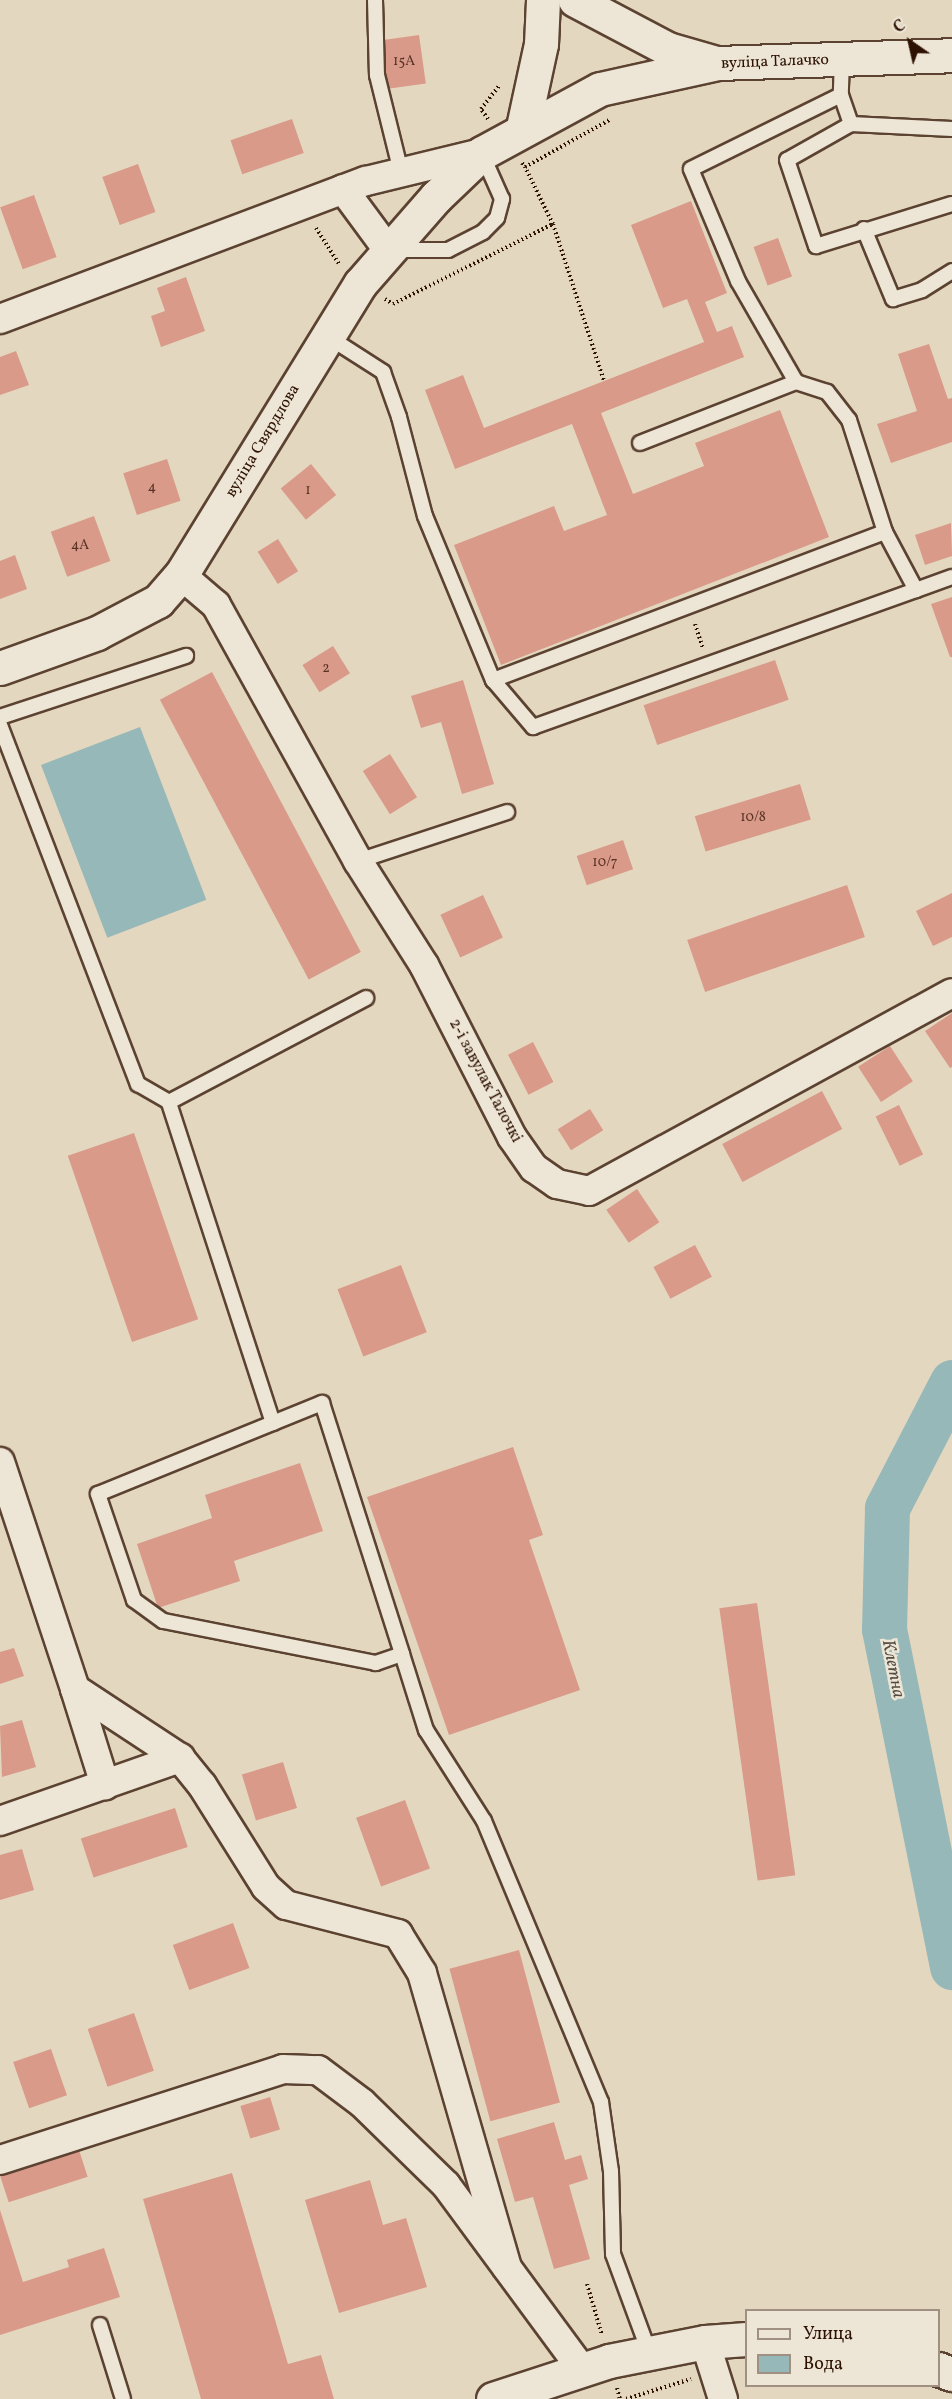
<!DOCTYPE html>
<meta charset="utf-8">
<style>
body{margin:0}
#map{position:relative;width:952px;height:2399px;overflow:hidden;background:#e4d7bf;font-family:Vollkorn,serif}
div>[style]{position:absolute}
.water>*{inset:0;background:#97b8b8;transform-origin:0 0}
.river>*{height:45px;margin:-22.5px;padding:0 22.5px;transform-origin:22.5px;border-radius:22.5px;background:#97b8b8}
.building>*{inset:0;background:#d99a8a;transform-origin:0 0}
.path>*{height:4px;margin-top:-2px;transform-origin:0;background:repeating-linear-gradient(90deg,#2d1102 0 1.5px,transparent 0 4.5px)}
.roads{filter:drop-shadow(2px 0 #5b4231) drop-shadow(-2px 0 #5b4231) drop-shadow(0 2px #5b4231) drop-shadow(0 -2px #5b4231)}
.service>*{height:14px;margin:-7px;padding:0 7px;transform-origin:7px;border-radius:7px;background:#ede5d5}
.minor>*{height:28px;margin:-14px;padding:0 14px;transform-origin:14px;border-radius:14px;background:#ede5d5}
.tertiary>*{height:33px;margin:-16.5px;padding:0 16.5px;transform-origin:16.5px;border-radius:16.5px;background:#ede5d5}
span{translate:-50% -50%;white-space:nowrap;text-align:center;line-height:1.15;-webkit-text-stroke:5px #ede5d5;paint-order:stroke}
.number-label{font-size:14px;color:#583324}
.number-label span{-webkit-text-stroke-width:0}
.street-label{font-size:16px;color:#2d1102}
.water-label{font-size:18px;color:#524b42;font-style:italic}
.legend{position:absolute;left:745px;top:2309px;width:195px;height:78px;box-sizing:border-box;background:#ede5d5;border:2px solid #a09081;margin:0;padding:8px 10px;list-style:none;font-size:18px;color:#2d1102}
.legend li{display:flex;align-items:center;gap:12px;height:30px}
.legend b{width:30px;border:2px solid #a09081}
.north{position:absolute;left:880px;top:12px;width:60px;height:60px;-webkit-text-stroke:4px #ede5d5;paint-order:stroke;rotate:326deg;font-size:16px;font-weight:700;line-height:24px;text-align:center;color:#2d1102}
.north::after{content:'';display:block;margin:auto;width:21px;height:27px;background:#2d1102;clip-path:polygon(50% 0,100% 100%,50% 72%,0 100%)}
</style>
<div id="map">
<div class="water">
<i style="left:140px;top:727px;width:185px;height:106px;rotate:69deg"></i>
</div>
<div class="river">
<i style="left:952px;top:1382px;width:142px;rotate:117.3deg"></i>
<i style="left:887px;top:1508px;width:121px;rotate:91.4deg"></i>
<i style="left:884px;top:1629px;width:345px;rotate:78.6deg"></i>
</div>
<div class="building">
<i style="left:419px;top:35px;width:49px;height:38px;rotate:82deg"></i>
<i style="left:292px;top:119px;width:36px;height:65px;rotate:71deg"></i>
<i style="left:138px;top:164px;width:51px;height:38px;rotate:70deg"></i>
<i style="left:34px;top:195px;width:66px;height:36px;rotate:70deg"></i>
<i style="clip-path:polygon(691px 201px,727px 293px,705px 302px,717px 332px,732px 326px,744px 357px,601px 413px,633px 494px,704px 466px,695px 443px,780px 410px,829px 537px,501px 665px,454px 545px,554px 506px,564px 531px,607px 515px,572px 424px,455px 469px,425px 390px,463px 375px,484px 428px,704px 342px,687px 299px,663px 308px,631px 225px)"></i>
<i style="left:778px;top:238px;width:41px;height:26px;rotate:70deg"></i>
<i style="clip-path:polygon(186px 277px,205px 331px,161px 347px,151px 316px,165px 311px,157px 288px)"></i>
<i style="clip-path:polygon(929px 344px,948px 399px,952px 398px,952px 442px,891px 463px,877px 424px,917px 411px,898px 354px)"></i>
<i style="clip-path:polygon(16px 351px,29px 385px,0 395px,0 357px)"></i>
<i style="left:167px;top:459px;width:44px;height:46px;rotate:72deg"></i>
<i style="left:311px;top:464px;width:40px;height:39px;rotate:51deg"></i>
<i style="left:94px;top:516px;width:48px;height:46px;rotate:70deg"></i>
<i style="clip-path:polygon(951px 523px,952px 556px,925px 565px,915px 535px)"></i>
<i style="left:278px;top:539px;width:38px;height:24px;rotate:58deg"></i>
<i style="clip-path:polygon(15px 555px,27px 589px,0 599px,0 561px)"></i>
<i style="clip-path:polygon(952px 597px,952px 657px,950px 657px,931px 604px)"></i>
<i style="left:333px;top:646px;width:32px;height:36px;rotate:58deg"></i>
<i style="left:775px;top:660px;width:42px;height:139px;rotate:71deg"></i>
<i style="left:212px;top:672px;width:317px;height:59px;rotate:62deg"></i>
<i style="clip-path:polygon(463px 680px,494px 784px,462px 794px,441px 722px,421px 728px,411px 696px)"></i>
<i style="left:390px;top:754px;width:51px;height:32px;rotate:58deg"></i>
<i style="left:800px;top:784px;width:37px;height:110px;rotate:73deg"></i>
<i style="left:623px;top:840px;width:31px;height:49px;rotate:71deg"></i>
<i style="left:847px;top:885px;width:55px;height:169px;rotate:71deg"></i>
<i style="clip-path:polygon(952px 893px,952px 937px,933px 946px,916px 911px)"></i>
<i style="left:483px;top:895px;width:47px;height:47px;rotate:65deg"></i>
<i style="clip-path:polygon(952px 1013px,952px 1067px,950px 1068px,925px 1031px)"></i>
<i style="left:533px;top:1042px;width:45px;height:28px;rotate:63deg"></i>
<i style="left:890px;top:1046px;width:42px;height:38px;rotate:57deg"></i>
<i style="left:822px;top:1091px;width:43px;height:113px;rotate:62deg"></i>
<i style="left:899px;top:1105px;width:55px;height:26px;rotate:64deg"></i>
<i style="left:590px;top:1109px;width:25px;height:38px;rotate:58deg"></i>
<i style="left:134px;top:1133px;width:197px;height:70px;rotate:71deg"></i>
<i style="left:637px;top:1189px;width:40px;height:37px;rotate:56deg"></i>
<i style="left:695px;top:1245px;width:36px;height:47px;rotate:62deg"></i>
<i style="left:401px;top:1265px;width:72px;height:68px;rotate:69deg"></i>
<i style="clip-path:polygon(513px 1447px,543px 1535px,529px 1540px,580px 1690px,449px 1735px,367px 1497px)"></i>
<i style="clip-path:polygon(300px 1463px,323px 1531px,234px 1561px,240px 1581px,158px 1608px,137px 1544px,212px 1518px,205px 1495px)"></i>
<i style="left:757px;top:1603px;width:275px;height:38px;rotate:82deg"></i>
<i style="clip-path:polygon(14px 1648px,24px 1676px,0 1684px,0 1652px)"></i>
<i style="clip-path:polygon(22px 1720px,36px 1767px,2px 1777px,0 1726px)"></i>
<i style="left:283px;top:1762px;width:48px;height:43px;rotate:73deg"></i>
<i style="left:405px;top:1800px;width:73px;height:52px;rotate:70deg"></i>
<i style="left:175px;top:1808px;width:41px;height:99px;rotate:72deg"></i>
<i style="clip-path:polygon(22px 1849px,34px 1890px,0 1900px,0 1855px)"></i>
<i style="left:233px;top:1923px;width:48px;height:64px;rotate:70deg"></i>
<i style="left:519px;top:1950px;width:158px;height:72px;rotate:75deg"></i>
<i style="left:134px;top:2013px;width:61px;height:49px;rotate:71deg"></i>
<i style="left:51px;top:2049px;width:49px;height:40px;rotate:71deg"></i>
<i style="left:270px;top:2097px;width:34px;height:31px;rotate:73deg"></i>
<i style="clip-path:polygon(554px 2122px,565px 2160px,581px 2155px,588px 2179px,569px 2185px,590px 2259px,554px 2269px,533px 2197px,515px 2202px,497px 2139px)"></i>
<i style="left:79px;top:2150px;width:28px;height:83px;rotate:72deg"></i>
<i style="clip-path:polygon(232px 2173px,288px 2364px,321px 2355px,334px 2399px,201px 2399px,143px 2199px)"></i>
<i style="clip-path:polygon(370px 2180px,383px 2225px,406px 2218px,427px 2287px,339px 2313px,305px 2200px)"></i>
<i style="clip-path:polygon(0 2210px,23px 2282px,69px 2267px,67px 2260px,104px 2248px,120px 2297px,0 2335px)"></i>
</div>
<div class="path">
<i style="left:488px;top:119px;width:12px;rotate:-125deg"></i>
<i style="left:481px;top:109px;width:31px;rotate:-52deg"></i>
<i style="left:522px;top:163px;width:5px;rotate:53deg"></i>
<i style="left:525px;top:167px;width:98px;rotate:-29.2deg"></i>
<i style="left:553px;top:224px;width:165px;rotate:72deg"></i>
<i style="left:316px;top:228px;width:43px;rotate:57.4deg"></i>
<i style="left:385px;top:299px;width:9px;rotate:32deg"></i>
<i style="left:393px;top:304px;width:179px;rotate:-26.6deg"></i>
<i style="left:553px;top:224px;width:64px;rotate:-116.2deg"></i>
<i style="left:695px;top:624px;width:25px;rotate:72deg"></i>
<i style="left:587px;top:2284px;width:53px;rotate:73.6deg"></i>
<i style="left:617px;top:2388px;width:11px;rotate:75deg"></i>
<i style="left:626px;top:2399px;width:68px;rotate:-17.1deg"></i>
</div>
<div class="roads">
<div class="service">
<i style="left:375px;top:0;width:75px;rotate:88.5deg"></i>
<i style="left:377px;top:75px;width:100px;rotate:76.1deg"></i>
<i style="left:842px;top:59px;width:36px;rotate:92deg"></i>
<i style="left:841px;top:95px;width:31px;rotate:71deg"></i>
<i style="left:851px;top:124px;width:73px;rotate:150.6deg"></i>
<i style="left:787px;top:160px;width:91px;rotate:71.4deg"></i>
<i style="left:816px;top:246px;width:142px;rotate:-17.2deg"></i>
<i style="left:851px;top:124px;width:101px;rotate:2.8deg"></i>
<i style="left:864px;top:229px;width:76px;rotate:67.5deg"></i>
<i style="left:893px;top:299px;width:30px;rotate:-17deg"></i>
<i style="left:922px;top:290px;width:36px;rotate:-32deg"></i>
<i style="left:393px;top:250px;width:55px"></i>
<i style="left:448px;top:250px;width:39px;rotate:-27deg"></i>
<i style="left:483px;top:232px;width:20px;rotate:-45deg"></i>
<i style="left:497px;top:218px;width:20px;rotate:-75deg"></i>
<i style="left:502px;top:199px;width:49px;rotate:-114deg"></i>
<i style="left:327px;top:336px;width:67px;rotate:32.7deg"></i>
<i style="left:383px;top:372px;width:48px;rotate:70.4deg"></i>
<i style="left:399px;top:417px;width:102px;rotate:75.3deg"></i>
<i style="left:425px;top:516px;width:178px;rotate:67.5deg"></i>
<i style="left:493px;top:680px;width:419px;rotate:-20.7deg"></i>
<i style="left:640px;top:443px;width:168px;rotate:-21.4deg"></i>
<i style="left:916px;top:590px;width:38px;rotate:-20deg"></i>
<i style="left:493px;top:680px;width:62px;rotate:49.6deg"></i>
<i style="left:533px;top:727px;width:407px;rotate:-19.7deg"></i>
<i style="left:916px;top:590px;width:66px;rotate:-118.1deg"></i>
<i style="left:885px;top:532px;width:118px;rotate:-107.8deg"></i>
<i style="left:849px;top:420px;width:36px;rotate:-128deg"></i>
<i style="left:827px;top:392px;width:33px;rotate:-162deg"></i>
<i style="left:796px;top:382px;width:116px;rotate:-119.9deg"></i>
<i style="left:738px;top:281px;width:121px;rotate:-112.8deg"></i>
<i style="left:691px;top:169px;width:167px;rotate:-26.3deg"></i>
<i style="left:0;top:717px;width:196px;rotate:-18.2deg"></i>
<i style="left:0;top:725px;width:385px;rotate:69deg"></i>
<i style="left:138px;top:1084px;width:36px;rotate:30deg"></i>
<i style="left:358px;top:861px;width:157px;rotate:-18.2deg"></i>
<i style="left:273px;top:1423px;width:337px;rotate:-108deg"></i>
<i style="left:169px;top:1102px;width:223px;rotate:-27.8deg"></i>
<i style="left:402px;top:1654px;width:28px;rotate:161deg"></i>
<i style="left:376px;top:1663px;width:217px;rotate:-168.8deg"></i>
<i style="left:163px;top:1621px;width:36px;rotate:-144deg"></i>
<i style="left:134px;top:1600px;width:112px;rotate:-108.8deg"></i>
<i style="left:98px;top:1494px;width:242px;rotate:-22.1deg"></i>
<i style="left:322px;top:1403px;width:263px;rotate:72.3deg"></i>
<i style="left:402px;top:1654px;width:80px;rotate:72.5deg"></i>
<i style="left:426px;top:1730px;width:108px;rotate:57.5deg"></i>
<i style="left:484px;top:1821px;width:304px;rotate:67.4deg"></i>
<i style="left:601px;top:2102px;width:70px;rotate:81.8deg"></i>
<i style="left:611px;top:2171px;width:83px;rotate:88.6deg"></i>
<i style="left:613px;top:2254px;width:104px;rotate:69.8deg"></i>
<i style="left:100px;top:2325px;width:77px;rotate:72.7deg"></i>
</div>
<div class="minor">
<i style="left:343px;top:189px;width:76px;rotate:53.6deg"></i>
<i style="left:0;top:319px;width:391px;rotate:-20.7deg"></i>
<i style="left:366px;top:181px;width:119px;rotate:-13.6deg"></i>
<i style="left:181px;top:575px;width:46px;rotate:40.6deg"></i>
<i style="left:216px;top:605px;width:293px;rotate:61deg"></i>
<i style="left:358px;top:861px;width:123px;rotate:57.6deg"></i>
<i style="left:424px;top:965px;width:193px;rotate:62.9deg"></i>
<i style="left:512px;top:1137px;width:38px;rotate:55deg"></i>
<i style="left:534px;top:1168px;width:28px;rotate:35deg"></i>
<i style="left:557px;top:1184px;width:33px;rotate:12deg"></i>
<i style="left:589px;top:1191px;width:413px;rotate:-28.6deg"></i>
<i style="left:0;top:1462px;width:239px;rotate:71.7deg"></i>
<i style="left:75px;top:1689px;width:126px;rotate:33.3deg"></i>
<i style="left:180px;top:1758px;width:35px;rotate:51deg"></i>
<i style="left:202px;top:1785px;width:120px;rotate:57.9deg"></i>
<i style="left:266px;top:1887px;width:27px;rotate:42deg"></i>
<i style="left:286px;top:1905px;width:116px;rotate:14.5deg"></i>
<i style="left:398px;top:1934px;width:46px;rotate:58.4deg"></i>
<i style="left:422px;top:1973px;width:306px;rotate:73.9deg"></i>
<i style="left:75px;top:1689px;width:101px;rotate:72.6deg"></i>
<i style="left:0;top:1821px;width:191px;rotate:-19.3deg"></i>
<i style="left:0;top:2160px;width:297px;rotate:-17.8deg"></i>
<i style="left:283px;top:2069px;width:35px;rotate:2deg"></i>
<i style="left:318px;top:2070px;width:55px;rotate:36.9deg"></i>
<i style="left:362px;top:2103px;width:117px;rotate:44.3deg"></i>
<i style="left:446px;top:2185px;width:227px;rotate:53.6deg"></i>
<i style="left:705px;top:2342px;width:60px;rotate:72.5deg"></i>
</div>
<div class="tertiary">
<i style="left:575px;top:0;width:105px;rotate:27.8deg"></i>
<i style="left:668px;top:49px;width:47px;rotate:16.1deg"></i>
<i style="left:523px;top:127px;width:85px;rotate:-77.8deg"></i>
<i style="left:541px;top:44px;width:44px;rotate:-87.4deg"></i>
<i style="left:0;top:668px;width:103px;rotate:-19.8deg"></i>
<i style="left:97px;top:633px;width:69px;rotate:-27.7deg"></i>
<i style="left:158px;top:601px;width:35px;rotate:-49deg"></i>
<i style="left:181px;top:575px;width:342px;rotate:-58.4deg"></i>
<i style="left:360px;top:284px;width:116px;rotate:-48.9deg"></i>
<i style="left:436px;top:197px;width:64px;rotate:-43.7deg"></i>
<i style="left:482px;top:153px;width:134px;rotate:-28.5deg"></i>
<i style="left:600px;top:89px;width:120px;rotate:-12.5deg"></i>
<i style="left:717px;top:63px;width:235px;rotate:-1.9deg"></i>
<i style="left:938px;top:2369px;width:15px;rotate:20deg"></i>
<i style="left:493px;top:2399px;width:122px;rotate:-18.1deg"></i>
<i style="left:609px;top:2361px;width:98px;rotate:-11.2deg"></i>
<i style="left:705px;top:2342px;width:41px;rotate:-4.2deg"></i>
</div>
</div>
<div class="number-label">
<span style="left:404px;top:62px">15А</span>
<span style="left:152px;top:488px">4</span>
<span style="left:308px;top:491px">1</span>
<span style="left:80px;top:546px">4А</span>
<span style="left:326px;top:669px">2</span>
<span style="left:753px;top:818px">10/8</span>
<span style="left:605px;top:863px">10/7</span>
</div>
<div class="street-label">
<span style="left:775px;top:62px;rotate:-2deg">вуліца Талачко</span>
<span style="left:263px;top:441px;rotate:-59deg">вуліца Свярдлова</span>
<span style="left:485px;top:1081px;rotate:62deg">2-і завулак Талочкі</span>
</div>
<div class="water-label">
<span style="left:892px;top:1669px;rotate:79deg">Клетна</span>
</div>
<ul class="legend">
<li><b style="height:8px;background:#ede5d5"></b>Улица</li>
<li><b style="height:16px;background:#97b8b8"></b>Вода</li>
</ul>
<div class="north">С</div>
</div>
